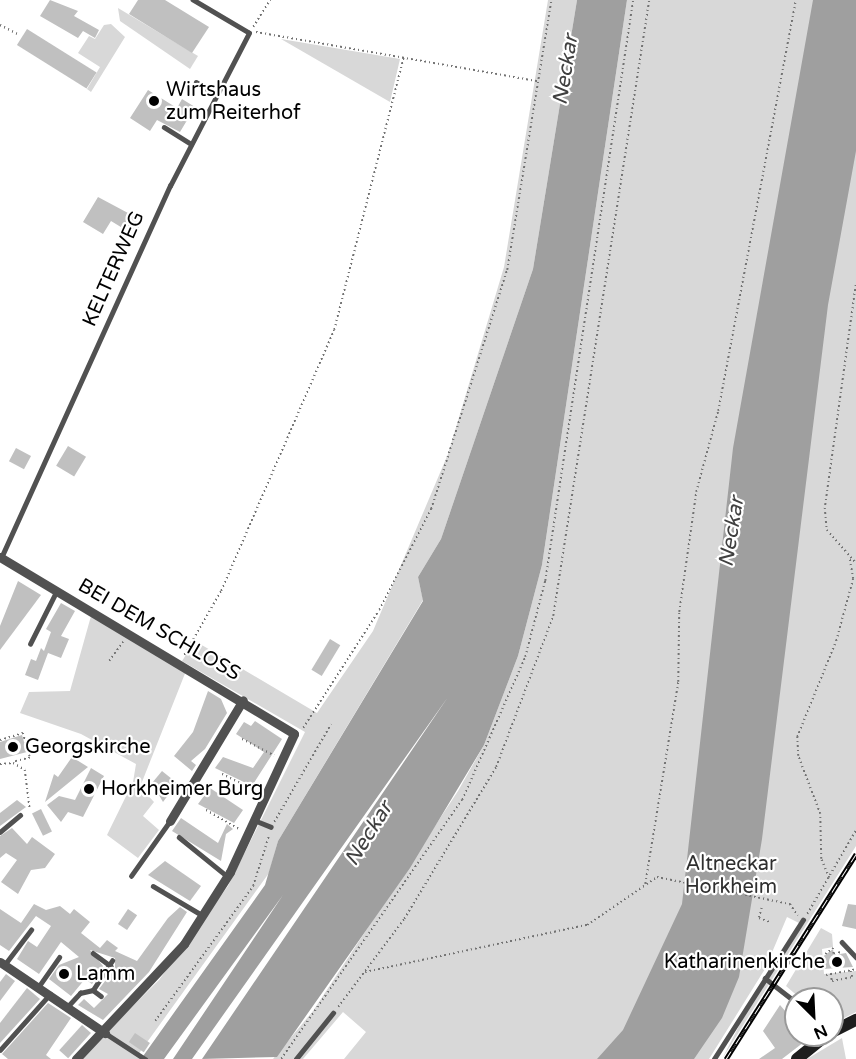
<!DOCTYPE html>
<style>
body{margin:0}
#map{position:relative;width:856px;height:1059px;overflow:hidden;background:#fff;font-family:"Varela Round",sans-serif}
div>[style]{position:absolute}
.green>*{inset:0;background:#d8d8d8}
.water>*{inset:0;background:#9f9f9f}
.building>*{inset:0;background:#c0c0c0;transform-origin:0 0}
.path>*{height:1.5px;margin-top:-0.75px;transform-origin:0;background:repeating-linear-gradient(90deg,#737373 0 1.5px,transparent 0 4.5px)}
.lane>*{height:4.5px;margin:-2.25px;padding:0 2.25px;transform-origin:2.25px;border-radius:2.25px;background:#515151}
.street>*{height:9px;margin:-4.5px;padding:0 4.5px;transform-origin:4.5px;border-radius:4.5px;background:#515151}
.secondary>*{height:12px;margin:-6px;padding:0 6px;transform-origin:6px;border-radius:6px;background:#1e1e1e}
.rail>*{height:5px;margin-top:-2.5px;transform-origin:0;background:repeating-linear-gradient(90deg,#fff 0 9px,#000 0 18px);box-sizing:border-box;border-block:2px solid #000}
.dots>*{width:16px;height:16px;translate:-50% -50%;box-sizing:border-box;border:3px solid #fff;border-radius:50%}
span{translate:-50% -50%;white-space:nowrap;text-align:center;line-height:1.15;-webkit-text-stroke:4.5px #fff;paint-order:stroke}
.poi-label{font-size:20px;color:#000}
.left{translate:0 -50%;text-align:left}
.right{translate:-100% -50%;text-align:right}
.street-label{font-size:20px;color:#000}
.park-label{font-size:20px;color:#2f2f2f}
.water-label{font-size:21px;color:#404040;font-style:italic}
.north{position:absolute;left:784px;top:987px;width:60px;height:60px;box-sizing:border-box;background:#fff;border:2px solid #999;border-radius:50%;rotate:156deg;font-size:16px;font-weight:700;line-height:24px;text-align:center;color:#000}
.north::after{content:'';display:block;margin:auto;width:21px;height:27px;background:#000;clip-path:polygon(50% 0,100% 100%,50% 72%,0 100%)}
</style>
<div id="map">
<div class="green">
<i style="clip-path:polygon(548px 0,577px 0,533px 269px,441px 539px,418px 577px,423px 600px,278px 841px,269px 873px,140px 1052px,140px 1059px,79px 1059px,159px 980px,228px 886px,305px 732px,182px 661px,195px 641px,317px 713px,373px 631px,448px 454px,504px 267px)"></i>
<i style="clip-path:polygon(627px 0,856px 0,856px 846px,722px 1059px,756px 993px,803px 925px,787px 917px,765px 969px,709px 1059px,344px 1059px,366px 1032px,343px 1012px,303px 1059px,273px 1059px,313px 1011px,458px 791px,484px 745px,518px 656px,542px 565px)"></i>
<i style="clip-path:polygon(118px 8px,198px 56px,190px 69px,120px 21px)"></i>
<i style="clip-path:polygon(111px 24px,125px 37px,91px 92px,87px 89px,100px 67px,78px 53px,89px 36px,95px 39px,104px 25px)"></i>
<i style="clip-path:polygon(281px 39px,400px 59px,390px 102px)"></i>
<i style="clip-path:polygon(91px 616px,186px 671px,140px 787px,154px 802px,143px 816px,159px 830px,138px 858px,107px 835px,133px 782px,136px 764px,81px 734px,20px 713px,29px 692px,70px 691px)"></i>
<i style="clip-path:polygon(821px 928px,832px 934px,833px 947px,822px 949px,824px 974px,856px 971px,856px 1012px,832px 1024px,832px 999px,801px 999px,786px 986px)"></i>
<i style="clip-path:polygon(842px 1038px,846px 1059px,807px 1059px)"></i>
</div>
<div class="water">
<i style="clip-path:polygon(577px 0,627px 0,542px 565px,518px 656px,484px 745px,410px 868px,277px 1057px,202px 1059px,448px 697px,192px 1059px,173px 1059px,283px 895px,164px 1059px,141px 1059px,265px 885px,278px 841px,423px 601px,418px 577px,441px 539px,533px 269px)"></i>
<i style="clip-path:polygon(813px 0,856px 0,856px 151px,828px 305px,762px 839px,739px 977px,722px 1018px,694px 1059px,597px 1059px,623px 1030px,682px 904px,733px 448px)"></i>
</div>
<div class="building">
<i style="clip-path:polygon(50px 0,78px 11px,74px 16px,99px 30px,95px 38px,83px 31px,78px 38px,40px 16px)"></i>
<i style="clip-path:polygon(138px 0,165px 0,209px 27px,192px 53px,129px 14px)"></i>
<i style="left:27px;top:29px;width:82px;height:19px;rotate:32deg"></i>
<i style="clip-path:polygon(148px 90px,177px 108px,182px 99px,195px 107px,180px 132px,157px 120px,150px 131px,130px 118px)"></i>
<i style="clip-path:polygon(98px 197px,143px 221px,134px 235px,111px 221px,103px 234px,83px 222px)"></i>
<i style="left:68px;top:446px;width:21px;height:23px;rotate:31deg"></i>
<i style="left:16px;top:448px;width:17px;height:15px;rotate:28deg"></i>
<i style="clip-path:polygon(18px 581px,41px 595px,0 650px,0 626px)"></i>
<i style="clip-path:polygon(61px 603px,75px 611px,61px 636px,69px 639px,61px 658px,48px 653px,38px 680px,25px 675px,31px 659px,36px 661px,41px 648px,44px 651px,51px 632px,46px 629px)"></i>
<i style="left:330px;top:639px;width:12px;height:36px;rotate:31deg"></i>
<i style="clip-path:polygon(208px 691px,221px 699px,227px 713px,205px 749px,191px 761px,196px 765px,192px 771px,174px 756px,193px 732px)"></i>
<i style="clip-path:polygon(255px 721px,282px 739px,252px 786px,215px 768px,223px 757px,253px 768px,264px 752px,236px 734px,244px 722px,251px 726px)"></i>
<i style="clip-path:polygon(22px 735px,27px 752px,0 759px,0 742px)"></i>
<i style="clip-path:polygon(72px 757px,88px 767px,45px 802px,54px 774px,58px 777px)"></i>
<i style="clip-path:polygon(91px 768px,104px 776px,83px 817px,68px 812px,61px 822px,47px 805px,59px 796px,75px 800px)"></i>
<i style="clip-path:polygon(162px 771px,177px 783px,163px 802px,152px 783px)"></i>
<i style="clip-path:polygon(210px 788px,243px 810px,234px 823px,198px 804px)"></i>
<i style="clip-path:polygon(17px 800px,26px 807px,0 826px,0 813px)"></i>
<i style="left:41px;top:809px;width:25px;height:10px;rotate:64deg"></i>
<i style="clip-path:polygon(181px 818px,218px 843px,227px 824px,233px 829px,226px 834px,221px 861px,172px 831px)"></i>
<i style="clip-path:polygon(12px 828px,27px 844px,32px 837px,55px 854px,45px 868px,31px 870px,18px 894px,1px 882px,17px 860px,6px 853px,0 858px,0 836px)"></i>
<i style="clip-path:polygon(165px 861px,201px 886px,190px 901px,148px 875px)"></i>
<i style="clip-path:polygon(34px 904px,46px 910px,60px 906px,70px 914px,74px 909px,90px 922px,81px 933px,100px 948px,107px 940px,118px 948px,115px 951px,137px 961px,168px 918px,180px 907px,187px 912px,149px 972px,103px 1020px,78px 1005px,84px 999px,94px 1008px,108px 994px,99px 989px,115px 968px,115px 958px,90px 950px,103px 966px,92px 984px,85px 979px,71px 996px,49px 979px,59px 965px,79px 957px,61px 942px,39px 974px,17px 959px,28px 941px,37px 947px,51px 926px,36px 916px,9px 951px,0 945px,0 909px,21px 923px)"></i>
<i style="clip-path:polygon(848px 904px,856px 905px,856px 929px,842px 926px)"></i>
<i style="left:128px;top:909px;width:11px;height:18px;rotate:34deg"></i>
<i style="clip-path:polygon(833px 949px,834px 955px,846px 953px,853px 967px,823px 969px,821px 958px)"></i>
<i style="clip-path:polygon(6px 974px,15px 981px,0 1001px,0 982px)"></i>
<i style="clip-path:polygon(27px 988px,40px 999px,0 1043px,0 1023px)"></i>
<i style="clip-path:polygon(48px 1003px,71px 1018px,46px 1055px,51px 1059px,8px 1059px,2px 1054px)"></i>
<i style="clip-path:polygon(780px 1005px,793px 1020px,796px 1035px,808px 1039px,782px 1059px,759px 1059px,775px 1048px,763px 1031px)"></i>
<i style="left:82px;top:1025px;width:12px;height:34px;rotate:42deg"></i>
<i style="left:135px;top:1033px;width:18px;height:11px;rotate:34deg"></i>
</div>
<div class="path">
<i style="left:0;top:25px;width:20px;rotate:27deg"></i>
<i style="left:253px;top:27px;width:32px;rotate:-58deg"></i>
<i style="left:256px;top:32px;width:286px;rotate:9.9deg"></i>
<i style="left:856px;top:285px;width:225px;rotate:97.9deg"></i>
<i style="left:825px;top:508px;width:22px;rotate:85deg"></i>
<i style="left:827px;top:530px;width:44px;rotate:48.7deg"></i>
<i style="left:184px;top:655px;width:74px;rotate:-60deg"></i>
<i style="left:221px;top:591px;width:284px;rotate:-66.6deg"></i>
<i style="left:334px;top:330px;width:283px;rotate:-75.7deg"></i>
<i style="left:109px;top:661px;width:24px;rotate:-54deg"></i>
<i style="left:303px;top:728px;width:140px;rotate:-57.2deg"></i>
<i style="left:379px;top:610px;width:114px;rotate:-62.8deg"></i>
<i style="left:431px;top:509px;width:251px;rotate:-72.4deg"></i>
<i style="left:507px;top:270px;width:274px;rotate:-80.7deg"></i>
<i style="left:242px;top:739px;width:36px;rotate:27deg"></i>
<i style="left:0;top:740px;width:24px;rotate:-17deg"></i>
<i style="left:23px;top:733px;width:26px;rotate:74deg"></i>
<i style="left:30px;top:758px;width:16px;rotate:166deg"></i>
<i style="left:0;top:764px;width:13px;rotate:-4deg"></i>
<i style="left:13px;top:763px;width:14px;rotate:30deg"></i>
<i style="left:25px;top:770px;width:40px;rotate:82.9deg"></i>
<i style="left:222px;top:774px;width:40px;rotate:26.6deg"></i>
<i style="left:206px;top:810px;width:38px;rotate:30deg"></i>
<i style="left:274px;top:822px;width:113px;rotate:-59.8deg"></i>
<i style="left:829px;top:878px;width:21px;rotate:-113deg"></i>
<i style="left:821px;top:859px;width:45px;rotate:-91.3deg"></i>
<i style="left:820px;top:814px;width:62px;rotate:-110.8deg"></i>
<i style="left:798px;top:756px;width:19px;rotate:-93deg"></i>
<i style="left:797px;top:737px;width:104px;rotate:-67.9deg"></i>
<i style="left:836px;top:641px;width:64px;rotate:-74.7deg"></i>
<i style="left:853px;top:579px;width:22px;rotate:-100deg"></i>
<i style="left:645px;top:884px;width:205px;rotate:-80.7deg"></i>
<i style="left:678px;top:682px;width:70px;rotate:-89.2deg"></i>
<i style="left:679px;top:612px;width:121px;rotate:-81.9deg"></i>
<i style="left:696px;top:492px;width:84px;rotate:-74.8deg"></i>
<i style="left:718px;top:411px;width:418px;rotate:-79.3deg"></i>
<i style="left:762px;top:908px;width:10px;rotate:107deg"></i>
<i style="left:759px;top:918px;width:12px;rotate:20deg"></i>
<i style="left:807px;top:914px;width:97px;rotate:-59.7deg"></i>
<i style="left:825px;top:954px;width:10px;rotate:-37deg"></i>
<i style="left:833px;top:948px;width:6px;rotate:81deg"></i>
<i style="left:834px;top:954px;width:7px;rotate:-16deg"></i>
<i style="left:365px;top:972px;width:227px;rotate:-12deg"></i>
<i style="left:587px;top:925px;width:85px;rotate:-34.4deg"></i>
<i style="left:657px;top:877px;width:136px;rotate:11.5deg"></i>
<i style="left:790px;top:904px;width:14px;rotate:56deg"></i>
<i style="left:831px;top:974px;width:7px;rotate:82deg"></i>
<i style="left:832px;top:981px;width:20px;rotate:-11deg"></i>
<i style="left:852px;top:977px;width:7px;rotate:-106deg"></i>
<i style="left:826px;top:975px;width:31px;rotate:-11deg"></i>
<i style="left:338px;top:1007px;width:110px;rotate:-53.1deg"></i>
<i style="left:404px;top:919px;width:178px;rotate:-58.8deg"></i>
<i style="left:496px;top:767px;width:161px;rotate:-69.3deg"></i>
<i style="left:553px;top:616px;width:623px;rotate:-81.14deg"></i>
<i style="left:155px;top:1021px;width:167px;rotate:-54deg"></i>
<i style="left:253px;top:886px;width:53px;rotate:-72.6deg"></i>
<i style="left:281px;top:1059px;width:316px;rotate:-55.1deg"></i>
<i style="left:462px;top:800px;width:156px;rotate:-66.2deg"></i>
<i style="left:525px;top:657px;width:79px;rotate:-75.3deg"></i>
<i style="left:545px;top:581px;width:588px;rotate:-81.39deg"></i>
</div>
<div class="lane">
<i style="left:196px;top:82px;width:22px;rotate:32deg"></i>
<i style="left:164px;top:127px;width:32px;rotate:32deg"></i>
<i style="left:1px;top:558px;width:409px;rotate:-65.6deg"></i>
<i style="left:170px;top:186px;width:172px;rotate:-62.7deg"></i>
<i style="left:249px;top:33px;width:65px;rotate:-149.5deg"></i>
<i style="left:30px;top:644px;width:58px;rotate:-63.4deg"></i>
<i style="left:254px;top:820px;width:18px;rotate:22deg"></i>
<i style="left:0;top:832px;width:26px;rotate:-40deg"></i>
<i style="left:179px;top:837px;width:62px;rotate:39.1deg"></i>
<i style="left:131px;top:876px;width:67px;rotate:-54.7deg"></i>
<i style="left:153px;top:886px;width:57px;rotate:30.6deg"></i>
<i style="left:842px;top:942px;width:21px;rotate:47deg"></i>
<i style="left:93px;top:953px;width:22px;rotate:36deg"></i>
<i style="left:5px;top:964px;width:43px;rotate:-52.6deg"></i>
<i style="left:765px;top:978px;width:39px;rotate:38deg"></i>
<i style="left:39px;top:986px;width:35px;rotate:-55deg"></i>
<i style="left:93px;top:990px;width:10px;rotate:37deg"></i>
<i style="left:68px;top:1006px;width:18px;rotate:-47deg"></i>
<i style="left:80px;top:993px;width:13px;rotate:-13deg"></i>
<i style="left:93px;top:990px;width:35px;rotate:-57deg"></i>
<i style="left:105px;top:1033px;width:48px;rotate:33deg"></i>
<i style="left:0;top:1050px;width:75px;rotate:-48.2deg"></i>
<i style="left:296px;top:1059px;width:59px;rotate:-51.2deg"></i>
<i style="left:714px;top:1059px;width:165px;rotate:-57.4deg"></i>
</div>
<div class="street">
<i style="left:0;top:557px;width:343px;rotate:31deg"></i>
<i style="left:294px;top:734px;width:152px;rotate:114.9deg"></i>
<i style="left:230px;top:872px;width:85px;rotate:122.6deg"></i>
<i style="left:184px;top:944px;width:158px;rotate:133.2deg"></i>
<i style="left:170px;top:821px;width:141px;rotate:-58.9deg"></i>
<i style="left:0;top:962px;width:127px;rotate:34.1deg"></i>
</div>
<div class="secondary">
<i style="left:832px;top:1032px;width:27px;rotate:-27deg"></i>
<i style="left:797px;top:1059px;width:38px;rotate:-39deg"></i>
</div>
<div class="rail">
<i style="left:726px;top:1059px;width:243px;rotate:-57.6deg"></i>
</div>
<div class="dots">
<i style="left:154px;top:101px;background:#000"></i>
<i style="left:13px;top:747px;background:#000"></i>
<i style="left:89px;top:789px;background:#000"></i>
<i style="left:837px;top:962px;background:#000"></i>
<i style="left:64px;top:974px;background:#000"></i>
</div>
<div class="poi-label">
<span class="left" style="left:166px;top:102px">Wirtshaus<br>zum Reiterhof</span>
<span class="left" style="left:25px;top:747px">Georgskirche</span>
<span class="left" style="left:101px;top:789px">Horkheimer Burg</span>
<span class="right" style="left:825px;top:962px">Katharinenkirche</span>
<span class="left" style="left:76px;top:974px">Lamm</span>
</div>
<div class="street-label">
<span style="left:114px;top:269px;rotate:-66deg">KELTERWEG</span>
<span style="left:159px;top:630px;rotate:30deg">BEI DEM SCHLOSS</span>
</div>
<div class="park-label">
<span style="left:731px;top:876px">Altneckar<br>Horkheim</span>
</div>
<div class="water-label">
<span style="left:566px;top:70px;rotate:-81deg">Neckar</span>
<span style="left:732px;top:532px;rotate:-81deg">Neckar</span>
<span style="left:369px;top:834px;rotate:-58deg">Neckar</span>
</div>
<div class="north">N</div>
</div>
